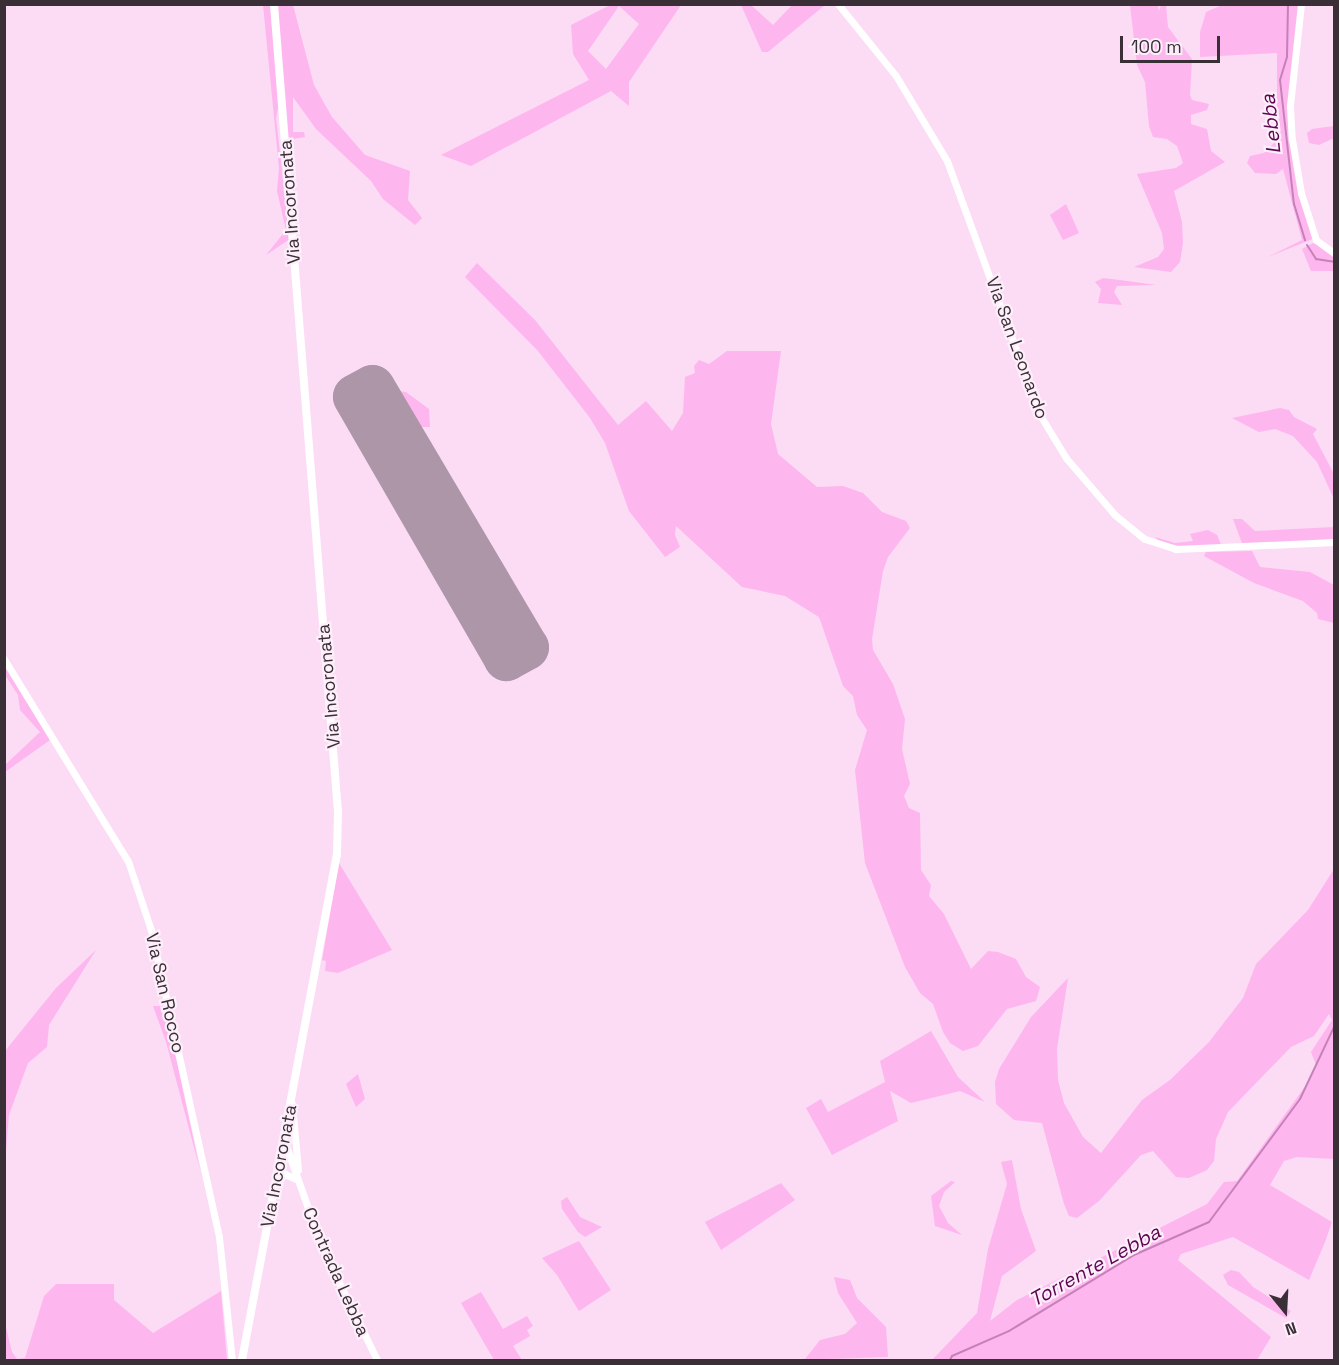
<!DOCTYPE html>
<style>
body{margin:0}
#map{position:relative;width:1339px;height:1365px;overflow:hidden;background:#fcdbf5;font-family:"Space Grotesk",sans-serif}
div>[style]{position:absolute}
.green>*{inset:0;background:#feb6ef}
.stream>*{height:2px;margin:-1px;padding:0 1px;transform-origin:1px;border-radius:1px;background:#c681b9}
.runway>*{height:45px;margin:-22.5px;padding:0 22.5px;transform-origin:22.5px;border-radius:22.5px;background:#ae96a9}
.minor>*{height:7px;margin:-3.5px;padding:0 3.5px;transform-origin:3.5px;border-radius:3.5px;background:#fff}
.major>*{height:8px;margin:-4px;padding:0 4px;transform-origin:4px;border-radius:4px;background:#fff}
span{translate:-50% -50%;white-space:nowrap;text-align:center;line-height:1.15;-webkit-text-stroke:4.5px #fdeffa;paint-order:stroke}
.street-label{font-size:18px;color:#3a2e37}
.water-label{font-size:20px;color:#5c0552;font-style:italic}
.frame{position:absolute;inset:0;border:6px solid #3a2e37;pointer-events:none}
.north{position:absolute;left:1255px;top:1281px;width:60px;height:60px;-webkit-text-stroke:4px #fdeffa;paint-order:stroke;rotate:162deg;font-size:16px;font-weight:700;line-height:24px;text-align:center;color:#3a2e37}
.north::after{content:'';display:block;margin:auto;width:21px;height:27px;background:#3a2e37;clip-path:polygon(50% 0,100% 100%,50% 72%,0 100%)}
.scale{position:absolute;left:1120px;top:36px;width:100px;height:27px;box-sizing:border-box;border:3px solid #3a2e37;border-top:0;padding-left:8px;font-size:18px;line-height:21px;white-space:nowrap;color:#3a2e37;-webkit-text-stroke:4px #fdeffa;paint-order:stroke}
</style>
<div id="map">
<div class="green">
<i style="clip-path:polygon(263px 5px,270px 5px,279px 104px,276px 118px,290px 239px,266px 255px,286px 230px,277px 191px,279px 168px)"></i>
<i style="clip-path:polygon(277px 5px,293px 5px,314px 85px,332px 117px,365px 155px,410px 171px,408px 200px,422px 218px,415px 225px,383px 199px,371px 181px,316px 129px,293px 97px,293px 132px,304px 132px,305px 137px,293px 139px,291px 148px,296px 233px)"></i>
<i style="clip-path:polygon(evenodd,610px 5px,681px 5px,629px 82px,629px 106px,611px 91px,471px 166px,441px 155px,589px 80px,573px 54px,571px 25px,610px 5px,619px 6px,639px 24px,606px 69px,588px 51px,619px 6px)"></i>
<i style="clip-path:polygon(741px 5px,751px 5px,773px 25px,792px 5px,825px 5px,768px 52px,762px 52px)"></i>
<i style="clip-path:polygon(1130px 5px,1158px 5px,1159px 11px,1161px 5px,1166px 5px,1168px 27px,1192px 59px,1190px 95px,1192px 100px,1209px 104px,1207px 110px,1191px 115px,1191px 124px,1207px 129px,1211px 151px,1225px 162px,1174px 191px,1182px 222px,1183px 243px,1180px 262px,1171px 272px,1134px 267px,1158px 257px,1164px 249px,1162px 233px,1137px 174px,1176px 168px,1183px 163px,1177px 146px,1167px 139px,1153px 137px,1149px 126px,1145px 82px,1137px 65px)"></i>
<i style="clip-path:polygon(1222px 5px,1300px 5px,1294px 56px,1293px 153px,1315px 238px,1268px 257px,1302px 240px,1283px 169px,1276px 174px,1255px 173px,1247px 163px,1250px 156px,1264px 153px,1277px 140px,1277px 53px,1200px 57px,1200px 32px,1206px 12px)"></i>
<i style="clip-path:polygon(1334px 126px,1334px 138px,1319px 145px,1309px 143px,1307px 133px,1312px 129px)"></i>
<i style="clip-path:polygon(1066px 204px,1079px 233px,1063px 240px,1050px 215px)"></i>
<i style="clip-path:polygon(1317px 241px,1334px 255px,1334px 271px,1311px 271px,1302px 249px)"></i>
<i style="clip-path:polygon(477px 263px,535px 320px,618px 425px,646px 401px,672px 431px,683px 413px,685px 377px,695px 373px,694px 366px,699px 360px,709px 364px,727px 351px,781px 351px,771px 424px,778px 454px,817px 487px,843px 486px,863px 493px,882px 512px,906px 521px,910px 528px,888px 557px,883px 571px,872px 639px,873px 650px,893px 684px,905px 719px,902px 749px,910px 784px,904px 796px,909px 808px,920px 813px,921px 870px,931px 885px,929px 896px,944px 914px,971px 969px,988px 951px,998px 952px,1016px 959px,1026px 977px,1040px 987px,1036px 1001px,1007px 1009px,978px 1046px,963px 1051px,950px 1043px,943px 1032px,933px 1004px,920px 993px,905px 967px,865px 863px,855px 770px,867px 730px,857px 715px,853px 696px,843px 686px,819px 617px,785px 596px,742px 587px,676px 526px,675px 535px,680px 547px,665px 557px,629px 511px,605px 443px,590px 418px,538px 351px,465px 277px)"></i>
<i style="clip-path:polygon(1103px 278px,1120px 280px,1156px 285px,1117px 286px,1114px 292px,1122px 305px,1098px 303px,1101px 289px,1095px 282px)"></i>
<i style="clip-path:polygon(396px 391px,406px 392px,429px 409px,430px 427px,419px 427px,410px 413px,395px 400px)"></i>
<i style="clip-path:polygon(1280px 408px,1289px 410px,1294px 417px,1317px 429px,1313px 434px,1334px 474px,1334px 499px,1317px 462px,1293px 436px,1275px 429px,1259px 432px,1232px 418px)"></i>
<i style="clip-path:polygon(1233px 519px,1242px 519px,1255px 531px,1334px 527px,1334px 540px,1243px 546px)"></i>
<i style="clip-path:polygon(1208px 530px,1217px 535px,1222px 547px,1180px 546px,1160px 542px,1155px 537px,1175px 543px,1193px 541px,1190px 534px)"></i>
<i style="clip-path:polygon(1252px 551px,1260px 567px,1310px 572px,1334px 585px,1334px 623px,1318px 619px,1317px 613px,1303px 601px,1254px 583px,1204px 556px,1206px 552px)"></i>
<i style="clip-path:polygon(4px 662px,50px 740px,5px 772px,5px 765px,40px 732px,20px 710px,18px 695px,5px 675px)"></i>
<i style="clip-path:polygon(339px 863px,392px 950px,338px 973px,325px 971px,326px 961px,322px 960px)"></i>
<i style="clip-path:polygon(1334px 869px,1334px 1159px,1297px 1157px,1284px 1161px,1270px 1185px,1332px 1222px,1325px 1242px,1309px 1280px,1233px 1237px,1181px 1254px,1178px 1260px,1271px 1337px,1257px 1360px,932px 1360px,977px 1313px,988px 1249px,1007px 1184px,1001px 1162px,1012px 1160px,1021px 1209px,1036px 1251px,1002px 1276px,990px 1321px,1017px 1300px,1207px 1204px,1224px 1182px,1237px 1181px,1309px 1081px,1316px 1065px,1311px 1052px,1332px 1020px,1329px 1014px,1314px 1036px,1291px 1047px,1228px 1112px,1216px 1139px,1214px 1161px,1207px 1170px,1189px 1178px,1176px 1177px,1153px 1151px,1141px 1155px,1099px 1201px,1077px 1218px,1069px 1216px,1064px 1204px,1042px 1123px,1014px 1120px,996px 1104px,995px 1082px,999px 1069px,1031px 1017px,1068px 978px,1057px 1049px,1058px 1080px,1064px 1103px,1083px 1137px,1101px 1153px,1142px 1100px,1170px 1080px,1209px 1042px,1243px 998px,1256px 964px,1308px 910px)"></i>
<i style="clip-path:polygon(96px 950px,49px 1025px,47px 1047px,28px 1063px,9px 1115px,5px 1163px,5px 1051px,56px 988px)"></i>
<i style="clip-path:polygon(153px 1006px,165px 1006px,200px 1170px,166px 1042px)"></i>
<i style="clip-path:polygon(931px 1031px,958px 1077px,985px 1102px,960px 1091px,911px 1103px,890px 1091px,898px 1121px,832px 1155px,806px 1108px,821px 1099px,828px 1112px,885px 1082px,880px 1061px)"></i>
<i style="clip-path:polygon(358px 1074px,365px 1099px,356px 1107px,346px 1084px)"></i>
<i style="clip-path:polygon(951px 1181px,955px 1182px,944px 1192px,939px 1206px,948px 1223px,962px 1235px,935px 1226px,931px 1196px)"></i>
<i style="clip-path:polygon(781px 1183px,795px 1200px,721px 1250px,705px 1222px)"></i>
<i style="clip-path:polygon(567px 1197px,580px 1217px,602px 1227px,585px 1237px,578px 1232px,562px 1209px,561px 1201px)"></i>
<i style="clip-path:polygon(579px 1241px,611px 1290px,579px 1311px,557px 1275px,542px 1258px)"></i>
<i style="clip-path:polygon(1231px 1270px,1239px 1272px,1253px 1287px,1291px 1311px,1286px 1318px,1228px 1285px,1223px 1275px)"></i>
<i style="clip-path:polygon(834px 1277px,850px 1280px,857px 1298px,886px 1327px,888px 1357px,795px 1360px,805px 1359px,820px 1340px,845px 1334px,857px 1323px,838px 1293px)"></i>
<i style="clip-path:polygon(56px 1284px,114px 1284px,114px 1300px,153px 1333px,221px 1291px,227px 1360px,5px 1360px,4px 1319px,12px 1352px,17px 1359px,25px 1358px,44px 1296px)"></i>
<i style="clip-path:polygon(481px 1292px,503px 1329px,527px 1316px,533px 1326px,527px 1330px,530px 1336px,513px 1346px,522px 1360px,494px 1360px,461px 1303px)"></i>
</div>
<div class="stream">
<i style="left:1288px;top:4px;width:53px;rotate:91.1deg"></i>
<i style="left:1287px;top:57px;width:24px;rotate:107deg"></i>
<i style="left:1280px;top:80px;width:125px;rotate:83.6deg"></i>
<i style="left:1294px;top:204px;width:38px;rotate:73deg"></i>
<i style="left:1307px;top:245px;width:17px;rotate:57deg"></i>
<i style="left:1316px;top:259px;width:18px;rotate:9deg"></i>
<i style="left:950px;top:1360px;width:4px;rotate:-63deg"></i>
<i style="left:952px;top:1356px;width:62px;rotate:-23.7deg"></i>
<i style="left:1009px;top:1331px;width:146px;rotate:-31.3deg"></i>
<i style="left:1134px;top:1255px;width:82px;rotate:-23.7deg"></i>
<i style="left:1209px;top:1222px;width:153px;rotate:-53.5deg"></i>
<i style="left:1300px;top:1099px;width:80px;rotate:-64.7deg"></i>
</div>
<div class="runway">
<i style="left:372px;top:387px;width:302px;rotate:59.4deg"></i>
<i style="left:526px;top:647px;width:23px;rotate:151deg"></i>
<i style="left:506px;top:658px;width:302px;rotate:-120deg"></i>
<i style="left:355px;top:396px;width:19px;rotate:-28deg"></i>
</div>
<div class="minor">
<i style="left:838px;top:4px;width:92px;rotate:51.1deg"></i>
<i style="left:896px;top:76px;width:99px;rotate:59deg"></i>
<i style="left:947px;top:161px;width:270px;rotate:69.9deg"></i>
<i style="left:1040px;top:415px;width:50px;rotate:58.8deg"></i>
<i style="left:1066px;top:458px;width:75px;rotate:49.3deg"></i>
<i style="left:1115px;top:515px;width:38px;rotate:39deg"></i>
<i style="left:1145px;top:539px;width:33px;rotate:18deg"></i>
<i style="left:1176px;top:549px;width:158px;rotate:-2.5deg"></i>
<i style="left:1301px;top:4px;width:103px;rotate:96.2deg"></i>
<i style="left:1290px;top:106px;width:33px;rotate:87deg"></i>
<i style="left:1292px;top:139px;width:55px;rotate:80.5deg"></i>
<i style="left:1301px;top:193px;width:49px;rotate:72.3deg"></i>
<i style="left:1316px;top:240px;width:22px;rotate:36deg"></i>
<i style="left:4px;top:659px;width:237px;rotate:58.5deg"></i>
<i style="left:128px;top:861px;width:73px;rotate:71.6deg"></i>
<i style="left:151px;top:930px;width:314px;rotate:77.5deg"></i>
<i style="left:219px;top:1237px;width:124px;rotate:84deg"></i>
<i style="left:292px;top:1104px;width:66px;rotate:84.8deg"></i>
<i style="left:284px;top:1140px;width:114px;rotate:70.6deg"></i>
<i style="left:322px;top:1248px;width:125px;rotate:63.8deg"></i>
<i style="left:276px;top:1183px;width:13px;rotate:-45deg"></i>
<i style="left:285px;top:1174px;width:14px;rotate:25deg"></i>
</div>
<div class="major">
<i style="left:242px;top:1360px;width:515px;rotate:-79.37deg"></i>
<i style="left:337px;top:854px;width:42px;rotate:-88.6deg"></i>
<i style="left:338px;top:812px;width:811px;rotate:-94.53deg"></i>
</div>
<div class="street-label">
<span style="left:290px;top:202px;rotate:-94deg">Via Incoronata</span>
<span style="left:1017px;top:348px;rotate:70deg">Via San Leonardo</span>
<span style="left:329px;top:686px;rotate:-95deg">Via Incoronata</span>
<span style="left:165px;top:993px;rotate:77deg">Via San Rocco</span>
<span style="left:279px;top:1166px;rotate:-79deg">Via Incoronata</span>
<span style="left:336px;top:1272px;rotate:66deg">Contrada Lebba</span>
</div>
<div class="water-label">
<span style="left:1271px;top:124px;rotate:-96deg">Lebba</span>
<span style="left:1095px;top:1266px;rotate:-29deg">Torrente Lebba</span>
</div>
<div class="frame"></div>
<div class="north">N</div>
<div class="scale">100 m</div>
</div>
